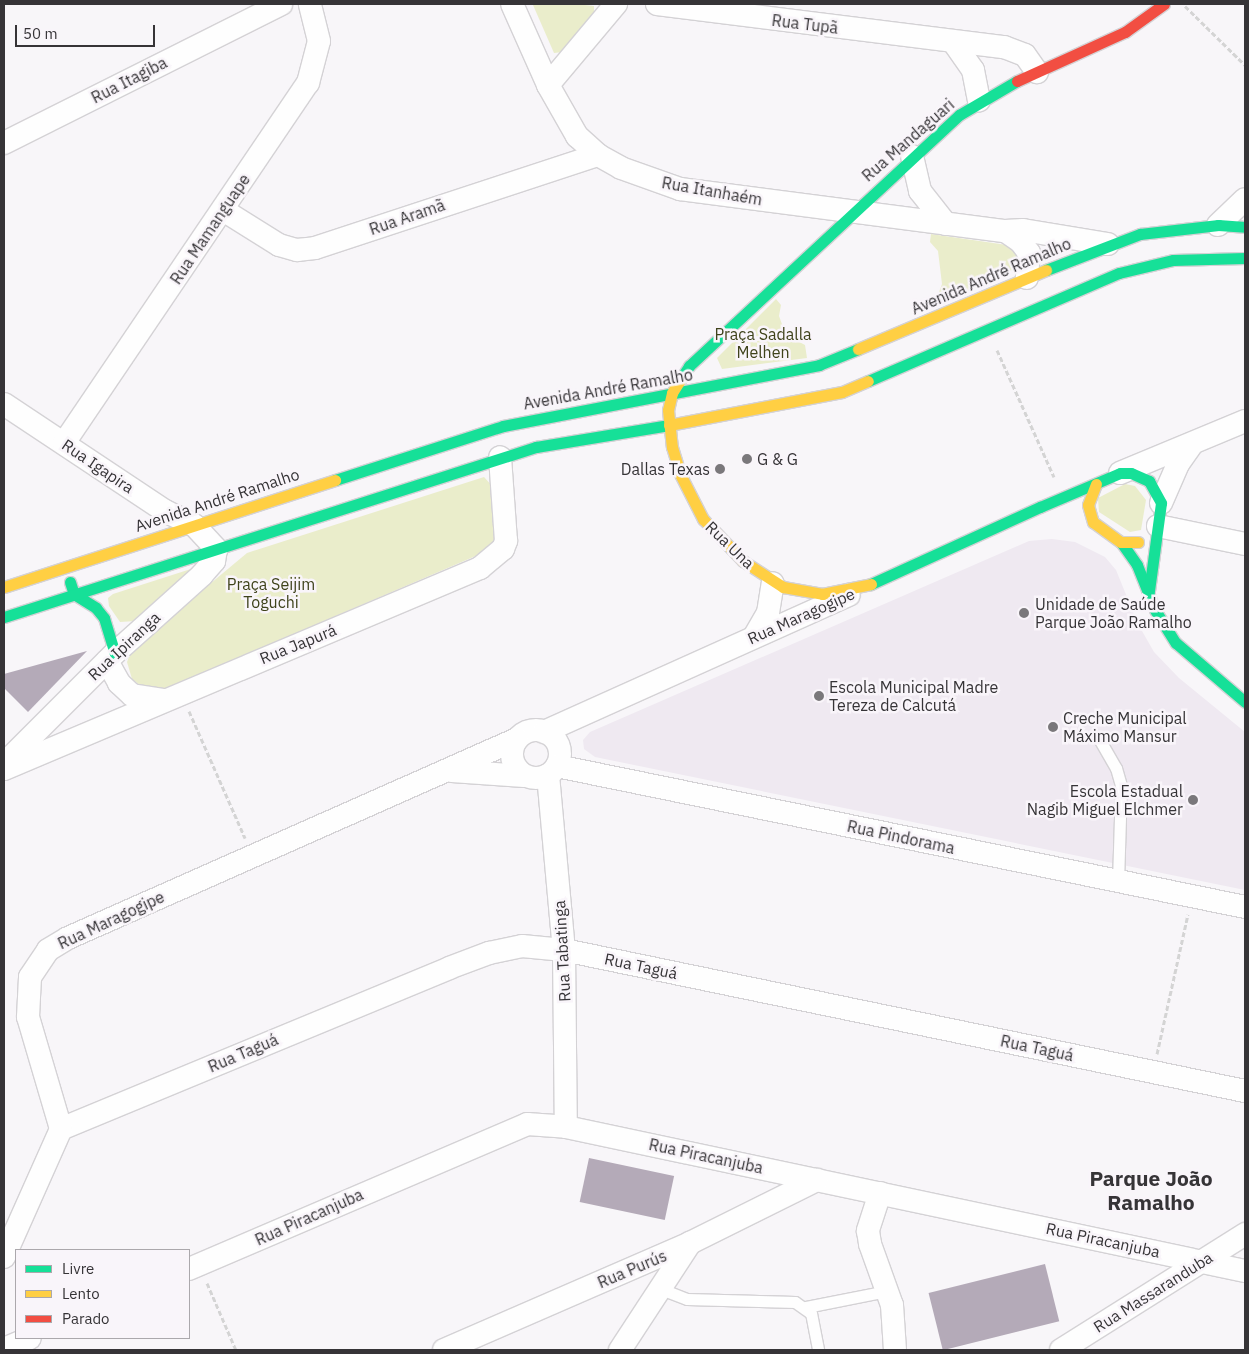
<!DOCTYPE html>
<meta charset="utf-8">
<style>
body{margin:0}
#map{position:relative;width:1249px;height:1354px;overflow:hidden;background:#f8f6f9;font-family:"IBM Plex Sans",sans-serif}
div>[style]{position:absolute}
.built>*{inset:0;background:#efe9f1}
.green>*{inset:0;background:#eaedcb}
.building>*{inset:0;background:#b4aab8;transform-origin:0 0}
.path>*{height:3px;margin-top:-1.5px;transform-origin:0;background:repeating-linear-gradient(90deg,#d4d4d4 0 5px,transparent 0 7.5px)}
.roads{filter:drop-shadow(1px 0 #d4d2d5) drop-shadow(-1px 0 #d4d2d5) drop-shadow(0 1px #d4d2d5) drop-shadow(0 -1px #d4d2d5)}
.lane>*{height:11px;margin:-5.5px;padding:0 5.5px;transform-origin:5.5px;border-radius:5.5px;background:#fefefe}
.street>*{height:22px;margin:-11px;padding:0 11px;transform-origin:11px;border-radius:11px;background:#fefefe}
.street>.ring{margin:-11px;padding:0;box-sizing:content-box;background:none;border:22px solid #fefefe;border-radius:50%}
.fast>*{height:11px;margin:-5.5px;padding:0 5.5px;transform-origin:5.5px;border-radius:5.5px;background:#16e098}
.slow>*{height:11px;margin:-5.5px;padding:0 5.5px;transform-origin:5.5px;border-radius:5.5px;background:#ffcf43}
.jam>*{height:11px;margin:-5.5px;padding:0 5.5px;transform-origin:5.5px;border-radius:5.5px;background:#f24e42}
.dots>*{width:14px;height:14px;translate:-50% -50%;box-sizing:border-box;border:2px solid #f9f5fa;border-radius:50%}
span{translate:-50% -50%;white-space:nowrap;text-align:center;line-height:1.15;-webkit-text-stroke:5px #f9f5fa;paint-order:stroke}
.street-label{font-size:16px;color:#363437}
.park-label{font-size:16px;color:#3f431b}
.poi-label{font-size:16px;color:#363437}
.left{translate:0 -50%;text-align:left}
.right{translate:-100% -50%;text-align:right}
.district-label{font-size:21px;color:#363437;font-weight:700}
.frame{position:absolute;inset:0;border:5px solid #363437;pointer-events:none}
.legend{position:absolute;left:15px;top:1249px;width:175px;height:90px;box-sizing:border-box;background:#f9f5fa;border:1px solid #aba8ac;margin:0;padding:6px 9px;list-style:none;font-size:15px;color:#363437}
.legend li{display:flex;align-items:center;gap:10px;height:25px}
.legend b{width:25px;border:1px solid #aba8ac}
.scale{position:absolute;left:15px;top:25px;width:140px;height:22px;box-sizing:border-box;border:2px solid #363437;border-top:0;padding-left:6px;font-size:15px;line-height:18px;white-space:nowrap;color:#363437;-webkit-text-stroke:4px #f9f5fa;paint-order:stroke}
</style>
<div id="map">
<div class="built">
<i style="clip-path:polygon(1052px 539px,1075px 542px,1105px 557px,1116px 570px,1138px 624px,1154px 652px,1179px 678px,1245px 732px,1245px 890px,595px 757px,584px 749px,583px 740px,590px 732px,1029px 541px)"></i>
</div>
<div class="green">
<i style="clip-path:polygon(576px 4px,594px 6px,594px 12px,563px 52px,554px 53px,533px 5px)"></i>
<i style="clip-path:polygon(931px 234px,1007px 245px,1019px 253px,1018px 267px,944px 303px,939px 292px,942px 284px,938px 251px,930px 242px)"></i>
<i style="clip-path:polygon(776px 299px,781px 305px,779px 316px,786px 335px,805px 345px,807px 358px,722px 369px,717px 358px)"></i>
<i style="clip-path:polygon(484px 477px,494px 488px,495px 542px,485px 552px,158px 692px,145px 689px,132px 679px,127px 662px,132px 649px,247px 553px)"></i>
<i style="clip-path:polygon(1125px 484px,1135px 486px,1146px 500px,1141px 530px,1130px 532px,1099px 512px,1098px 498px)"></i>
<i style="clip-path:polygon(194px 568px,136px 621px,120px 622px,109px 606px,108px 598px,113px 594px)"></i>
</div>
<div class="building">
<i style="clip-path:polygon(87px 651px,28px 712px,4px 688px,4px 674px)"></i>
<i style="left:589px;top:1158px;width:87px;height:45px;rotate:12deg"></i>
<i style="left:1045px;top:1264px;width:59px;height:120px;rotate:76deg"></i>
</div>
<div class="path">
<i style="left:1185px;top:6px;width:84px;rotate:44.5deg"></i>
<i style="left:997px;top:350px;width:139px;rotate:65.8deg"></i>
<i style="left:189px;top:711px;width:139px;rotate:66.2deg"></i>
<i style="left:1157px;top:1054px;width:143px;rotate:-77.5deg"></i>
<i style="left:207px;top:1283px;width:73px;rotate:66.6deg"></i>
</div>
<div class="roads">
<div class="lane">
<i style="left:1098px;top:737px;width:36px;rotate:60deg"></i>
<i style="left:1116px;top:768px;width:19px;rotate:74deg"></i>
<i style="left:1121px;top:786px;width:95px;rotate:91.8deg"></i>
<i style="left:661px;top:1289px;width:28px;rotate:21deg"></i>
<i style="left:687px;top:1299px;width:108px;rotate:1.6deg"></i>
<i style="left:795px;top:1302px;width:19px;rotate:35deg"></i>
<i style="left:811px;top:1313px;width:38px;rotate:79deg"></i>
<i style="left:806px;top:1307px;width:83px;rotate:-11.2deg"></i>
</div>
<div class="street">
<i style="left:512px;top:4px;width:89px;rotate:66deg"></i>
<i style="left:548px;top:85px;width:59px;rotate:60.4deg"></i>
<i style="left:577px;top:136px;width:28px;rotate:42deg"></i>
<i style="left:598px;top:155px;width:26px;rotate:29deg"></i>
<i style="left:621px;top:168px;width:63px;rotate:19.6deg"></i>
<i style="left:680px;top:189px;width:328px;rotate:7.4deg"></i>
<i style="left:1005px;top:231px;width:18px;rotate:-3deg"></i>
<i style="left:1023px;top:230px;width:86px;rotate:9.4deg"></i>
<i style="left:657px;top:4px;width:350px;rotate:7.1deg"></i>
<i style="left:1004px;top:47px;width:22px;rotate:21deg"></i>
<i style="left:1025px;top:55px;width:21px;rotate:55deg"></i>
<i style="left:954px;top:43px;width:33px;rotate:55deg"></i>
<i style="left:973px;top:70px;width:31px;rotate:79deg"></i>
<i style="left:548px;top:85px;width:106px;rotate:-50deg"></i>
<i style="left:4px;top:143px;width:310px;rotate:-26.6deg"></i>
<i style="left:912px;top:156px;width:36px;rotate:77deg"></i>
<i style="left:920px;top:191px;width:42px;rotate:51.8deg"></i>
<i style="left:223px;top:210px;width:66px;rotate:32deg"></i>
<i style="left:279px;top:245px;width:19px;rotate:16deg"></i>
<i style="left:297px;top:250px;width:18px;rotate:-6deg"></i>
<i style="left:315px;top:248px;width:298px;rotate:-18.2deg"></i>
<i style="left:1218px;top:225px;width:37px;rotate:-44deg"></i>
<i style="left:1005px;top:231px;width:18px;rotate:34deg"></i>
<i style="left:1020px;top:241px;width:15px;rotate:53deg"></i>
<i style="left:1029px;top:253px;width:25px;rotate:95deg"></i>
<i style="left:4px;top:404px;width:193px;rotate:33.6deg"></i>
<i style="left:165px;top:511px;width:32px;rotate:26deg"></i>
<i style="left:194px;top:525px;width:33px;rotate:47deg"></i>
<i style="left:216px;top:549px;width:12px;rotate:99deg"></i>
<i style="left:214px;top:561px;width:18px;rotate:131deg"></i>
<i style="left:202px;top:575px;width:117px;rotate:138.1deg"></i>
<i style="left:115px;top:653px;width:157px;rotate:135deg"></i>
<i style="left:64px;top:443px;width:435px;rotate:-55.9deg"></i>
<i style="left:308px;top:83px;width:43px;rotate:-75.3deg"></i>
<i style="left:319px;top:41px;width:38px;rotate:-104deg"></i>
<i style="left:1120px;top:473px;width:135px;rotate:-22.6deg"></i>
<i style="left:1161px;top:503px;width:43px;rotate:-66.4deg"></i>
<i style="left:1178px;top:464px;width:24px;rotate:-55deg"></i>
<i style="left:1158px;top:526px;width:89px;rotate:11.7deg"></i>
<i style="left:754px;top:637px;width:28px;rotate:-60deg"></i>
<i style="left:768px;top:613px;width:30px;rotate:-81deg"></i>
<i style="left:107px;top:661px;width:25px;rotate:61deg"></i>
<i style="left:119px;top:683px;width:18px;rotate:43deg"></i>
<i style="left:132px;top:695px;width:31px;rotate:9deg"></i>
<i class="ring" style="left:512px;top:730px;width:26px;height:26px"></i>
<i style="left:544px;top:732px;width:334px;rotate:-24.2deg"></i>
<i style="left:557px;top:766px;width:702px;rotate:11.58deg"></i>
<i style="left:4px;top:769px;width:517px;rotate:-22.89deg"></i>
<i style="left:480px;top:568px;width:30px;rotate:-40deg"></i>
<i style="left:503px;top:549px;width:9px;rotate:-69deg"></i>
<i style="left:506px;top:541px;width:84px;rotate:-94.1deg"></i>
<i style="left:452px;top:771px;width:72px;rotate:4deg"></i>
<i style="left:548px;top:775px;width:176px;rotate:84.8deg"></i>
<i style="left:564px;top:950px;width:177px;rotate:89.4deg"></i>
<i style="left:61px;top:1129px;width:420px;rotate:-22.5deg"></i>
<i style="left:449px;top:968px;width:43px;rotate:-20.6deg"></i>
<i style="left:489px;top:953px;width:34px;rotate:-12deg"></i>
<i style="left:522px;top:946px;width:42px;rotate:5.4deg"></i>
<i style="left:564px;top:950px;width:695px;rotate:11.7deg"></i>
<i style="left:880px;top:1193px;width:40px;rotate:108deg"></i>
<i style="left:868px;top:1231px;width:13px;rotate:81deg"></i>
<i style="left:870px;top:1244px;width:65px;rotate:70.2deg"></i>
<i style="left:892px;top:1305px;width:45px;rotate:86.2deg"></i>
<i style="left:4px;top:1257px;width:140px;rotate:-66deg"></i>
<i style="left:61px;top:1129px;width:117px;rotate:-106.4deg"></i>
<i style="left:28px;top:1017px;width:40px;rotate:-87.1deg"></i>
<i style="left:30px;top:977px;width:32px;rotate:-56deg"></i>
<i style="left:48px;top:950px;width:23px;rotate:-31deg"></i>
<i style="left:68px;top:938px;width:491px;rotate:-23.9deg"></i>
<i style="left:189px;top:1269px;width:368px;rotate:-23.2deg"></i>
<i style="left:527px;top:1124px;width:39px;rotate:4deg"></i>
<i style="left:566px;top:1127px;width:694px;rotate:11.97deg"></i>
<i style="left:4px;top:1349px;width:28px;rotate:-23deg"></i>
<i style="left:444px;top:1350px;width:268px;rotate:-23.5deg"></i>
<i style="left:690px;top:1243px;width:142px;rotate:-26.4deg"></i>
<i style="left:620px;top:1350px;width:128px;rotate:-56.8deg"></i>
<i style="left:1061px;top:1350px;width:218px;rotate:-32.2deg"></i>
</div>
<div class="fast">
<i style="left:1046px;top:270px;width:101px;rotate:-21deg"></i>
<i style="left:1140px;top:234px;width:79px;rotate:-6.6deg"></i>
<i style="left:1218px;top:225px;width:27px;rotate:4deg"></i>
<i style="left:680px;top:380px;width:17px;rotate:-57deg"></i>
<i style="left:689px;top:366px;width:369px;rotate:-42.9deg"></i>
<i style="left:959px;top:115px;width:67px;rotate:-30.4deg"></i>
<i style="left:868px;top:381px;width:273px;rotate:-23.3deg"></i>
<i style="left:1119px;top:273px;width:56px;rotate:-13.5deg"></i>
<i style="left:1173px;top:260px;width:72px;rotate:-1.6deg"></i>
<i style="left:335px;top:480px;width:176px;rotate:-17.8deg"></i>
<i style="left:503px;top:426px;width:322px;rotate:-10.9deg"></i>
<i style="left:819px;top:365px;width:42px;rotate:-22.3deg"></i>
<i style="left:1121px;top:542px;width:28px;rotate:55deg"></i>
<i style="left:1137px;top:565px;width:48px;rotate:68.2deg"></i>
<i style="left:1155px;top:610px;width:39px;rotate:58deg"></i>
<i style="left:1176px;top:643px;width:91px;rotate:40.5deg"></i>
<i style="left:70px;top:582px;width:13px;rotate:72deg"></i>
<i style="left:74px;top:594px;width:26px;rotate:32deg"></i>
<i style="left:96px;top:608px;width:13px;rotate:51deg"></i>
<i style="left:104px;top:618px;width:37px;rotate:73deg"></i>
<i style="left:871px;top:584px;width:186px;rotate:-24.5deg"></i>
<i style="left:1040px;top:507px;width:87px;rotate:-23deg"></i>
<i style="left:1120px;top:473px;width:11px"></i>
<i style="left:1131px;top:473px;width:20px;rotate:24deg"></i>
<i style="left:1149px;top:481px;width:25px;rotate:61deg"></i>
<i style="left:1161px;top:503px;width:89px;rotate:97.8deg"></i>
<i style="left:4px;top:617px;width:559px;rotate:-17.72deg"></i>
<i style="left:536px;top:447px;width:135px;rotate:-9.4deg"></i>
</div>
<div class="slow">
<i style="left:858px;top:349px;width:204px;rotate:-22.8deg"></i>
<i style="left:680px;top:380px;width:15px;rotate:122deg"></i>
<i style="left:672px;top:393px;width:17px;rotate:103deg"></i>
<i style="left:668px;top:410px;width:37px;rotate:84deg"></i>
<i style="left:672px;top:447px;width:28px;rotate:73deg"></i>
<i style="left:680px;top:474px;width:51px;rotate:62.9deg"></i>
<i style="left:703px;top:519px;width:58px;rotate:46.4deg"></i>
<i style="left:743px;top:561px;width:48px;rotate:33deg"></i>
<i style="left:783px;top:587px;width:40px;rotate:10deg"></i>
<i style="left:822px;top:594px;width:50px;rotate:-11.5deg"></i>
<i style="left:669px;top:425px;width:176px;rotate:-10.8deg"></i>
<i style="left:842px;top:392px;width:28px;rotate:-23deg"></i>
<i style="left:1096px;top:484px;width:22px;rotate:111deg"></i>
<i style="left:1088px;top:505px;width:18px;rotate:74deg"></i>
<i style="left:1093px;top:522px;width:34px;rotate:36deg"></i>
<i style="left:1121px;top:542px;width:17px"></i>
<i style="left:4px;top:587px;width:348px;rotate:-17.9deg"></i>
</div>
<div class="jam">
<i style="left:1017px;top:81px;width:119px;rotate:-24.4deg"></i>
<i style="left:1125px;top:32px;width:48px;rotate:-35.7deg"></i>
</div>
</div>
<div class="dots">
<i style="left:747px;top:459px;background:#7a787b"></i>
<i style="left:720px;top:469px;background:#7a787b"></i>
<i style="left:1024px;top:613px;background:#7a787b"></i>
<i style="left:819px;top:696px;background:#7a787b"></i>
<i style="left:1053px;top:727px;background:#7a787b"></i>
<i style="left:1193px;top:800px;background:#7a787b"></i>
</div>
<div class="street-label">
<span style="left:805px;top:24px;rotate:7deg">Rua Tupã</span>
<span style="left:129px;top:80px;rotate:-27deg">Rua Itagiba</span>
<span style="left:908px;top:140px;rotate:-41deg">Rua Mandaguari</span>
<span style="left:712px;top:191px;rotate:10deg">Rua Itanhaém</span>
<span style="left:407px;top:217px;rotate:-19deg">Rua Aramã</span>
<span style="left:210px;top:229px;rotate:-56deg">Rua Mamanguape</span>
<span style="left:991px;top:276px;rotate:-23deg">Avenida André Ramalho</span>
<span style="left:608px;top:389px;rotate:-10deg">Avenida André Ramalho</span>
<span style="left:98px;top:466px;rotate:34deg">Rua Igapira</span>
<span style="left:217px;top:500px;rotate:-18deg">Avenida André Ramalho</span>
<span style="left:730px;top:545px;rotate:44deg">Rua Una</span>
<span style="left:801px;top:616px;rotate:-24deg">Rua Maragogipe</span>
<span style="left:298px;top:644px;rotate:-22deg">Rua Japurá</span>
<span style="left:124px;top:646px;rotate:-43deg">Rua Ipiranga</span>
<span style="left:901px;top:837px;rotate:12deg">Rua Pindorama</span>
<span style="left:111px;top:920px;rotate:-25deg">Rua Maragogipe</span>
<span style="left:562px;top:951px;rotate:-93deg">Rua Tabatinga</span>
<span style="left:641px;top:966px;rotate:12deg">Rua Taguá</span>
<span style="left:1037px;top:1048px;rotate:12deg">Rua Taguá</span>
<span style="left:243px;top:1053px;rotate:-23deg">Rua Taguá</span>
<span style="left:706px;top:1156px;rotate:12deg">Rua Piracanjuba</span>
<span style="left:309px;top:1217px;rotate:-24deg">Rua Piracanjuba</span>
<span style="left:1103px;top:1240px;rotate:12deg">Rua Piracanjuba</span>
<span style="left:632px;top:1269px;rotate:-23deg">Rua Purús</span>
<span style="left:1153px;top:1292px;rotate:-32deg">Rua Massaranduba</span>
</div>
<div class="park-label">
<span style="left:763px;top:343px">Praça Sadalla<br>Melhen</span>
<span style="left:271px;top:593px">Praça Seijim<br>Toguchi</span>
</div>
<div class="poi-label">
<span class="left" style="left:757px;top:459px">G &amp; G</span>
<span class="right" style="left:710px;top:469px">Dallas Texas</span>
<span class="left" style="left:1035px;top:613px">Unidade de Saúde<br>Parque João Ramalho</span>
<span class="left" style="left:829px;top:696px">Escola Municipal Madre<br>Tereza de Calcutá</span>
<span class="left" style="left:1063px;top:727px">Creche Municipal<br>Máximo Mansur</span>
<span class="right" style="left:1183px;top:800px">Escola Estadual<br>Nagib Miguel Elchmer</span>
</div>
<div class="district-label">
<span style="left:1151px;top:1190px">Parque João<br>Ramalho</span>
</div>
<div class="frame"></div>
<ul class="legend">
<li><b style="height:6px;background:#16e098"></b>Livre</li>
<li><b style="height:6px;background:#ffcf43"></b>Lento</li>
<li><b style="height:6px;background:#f24e42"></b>Parado</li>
</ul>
<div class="scale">50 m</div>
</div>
